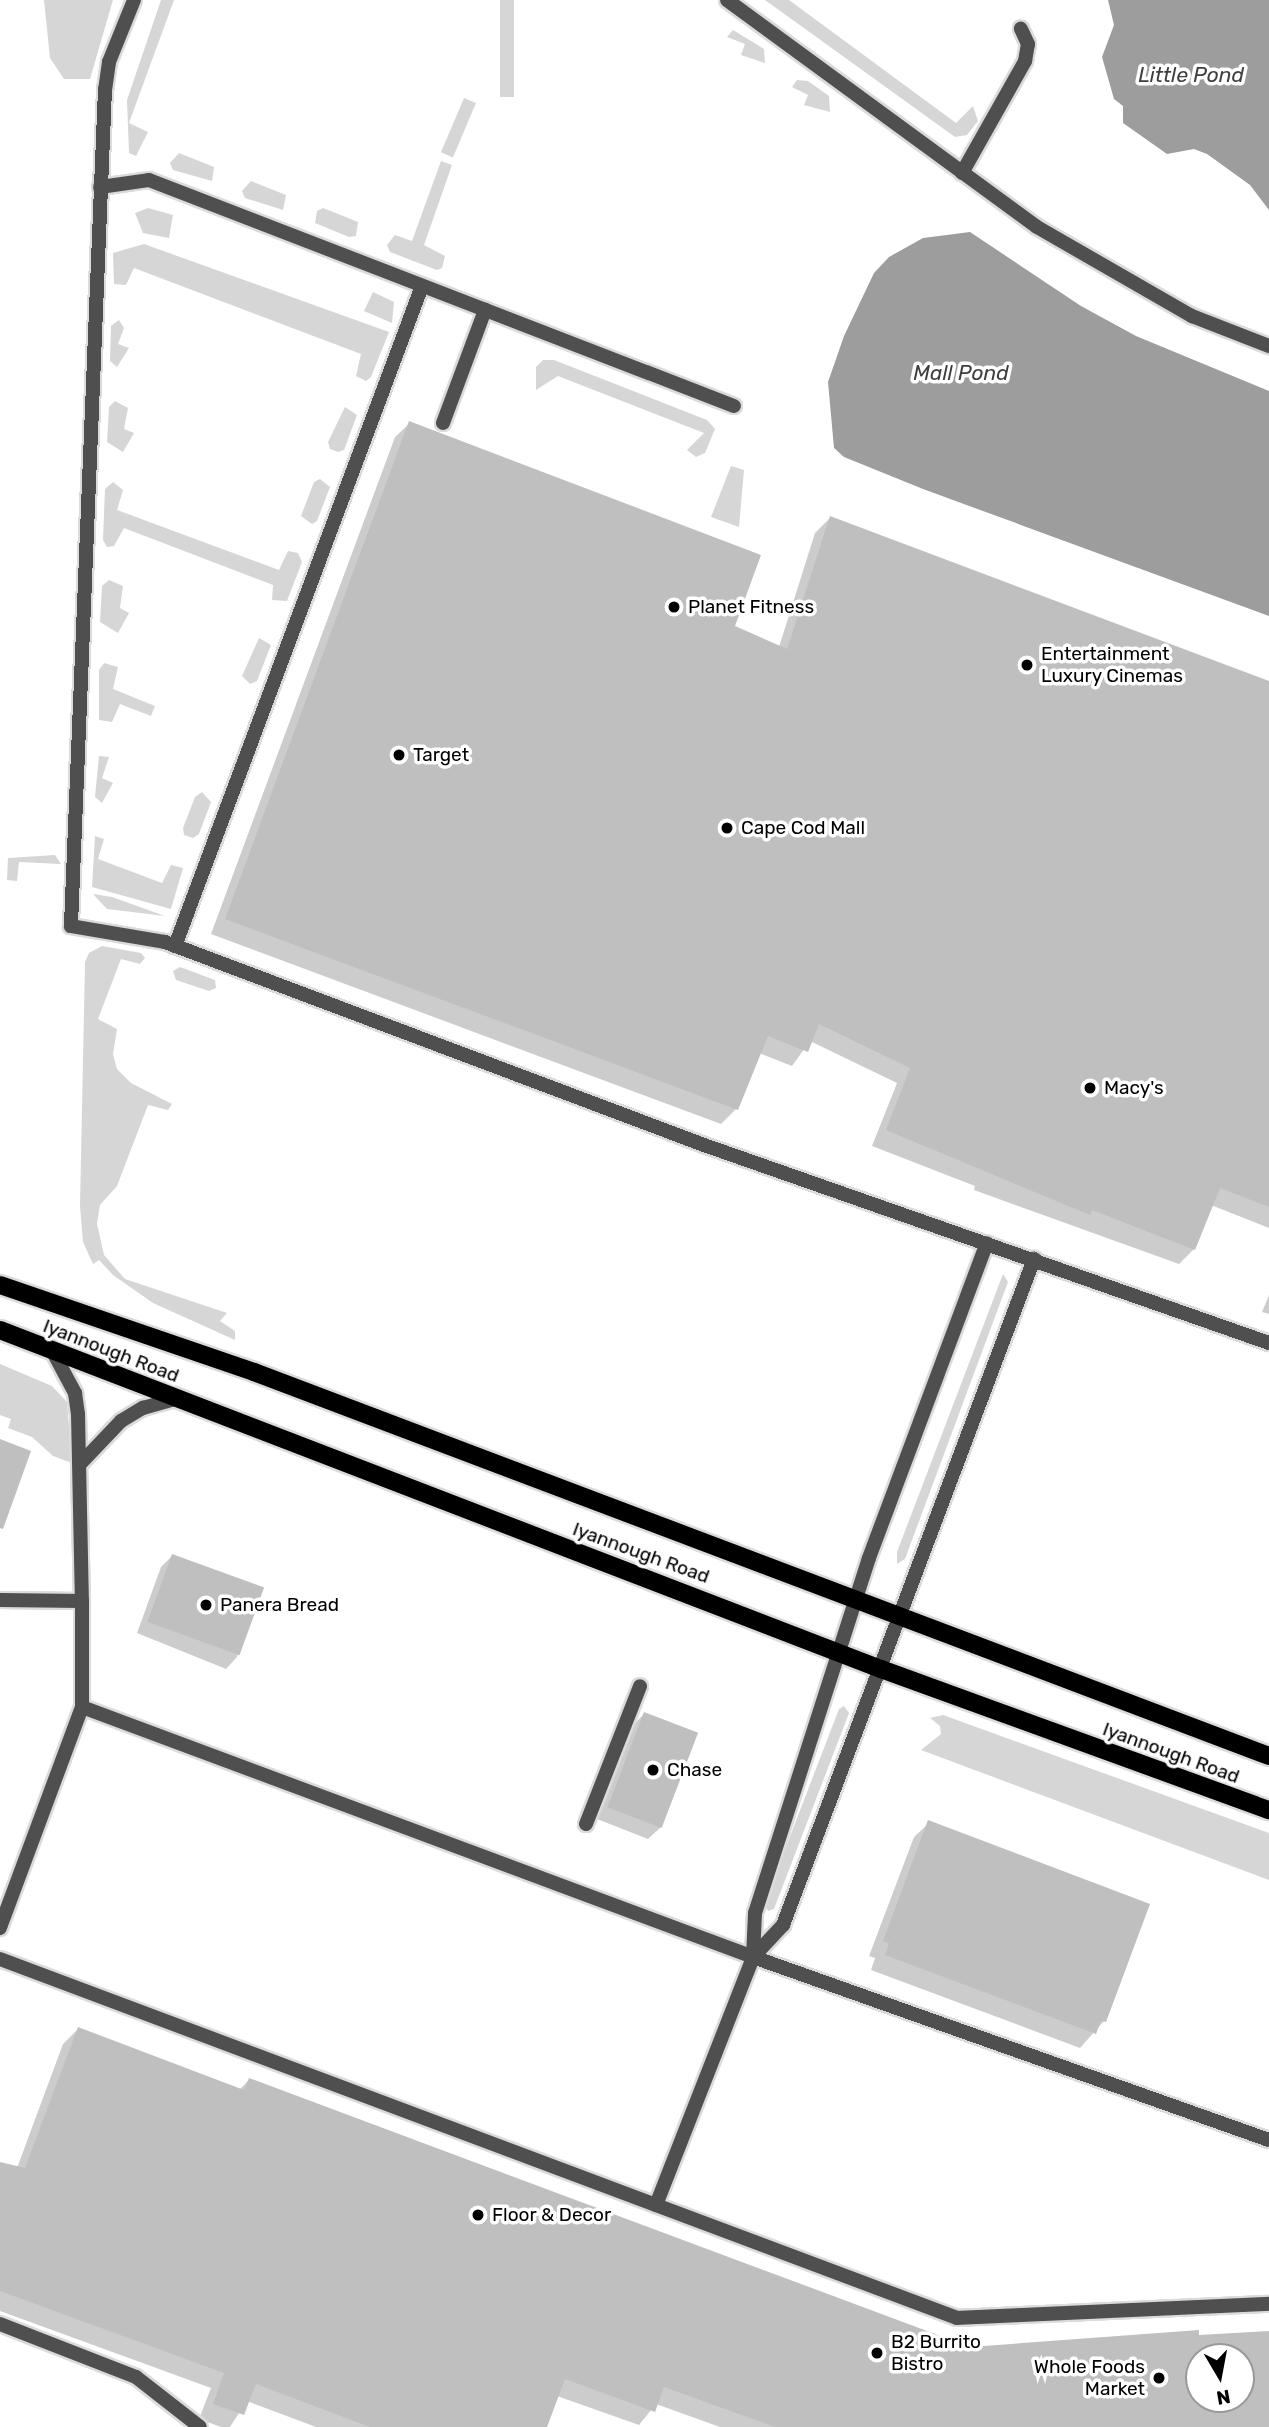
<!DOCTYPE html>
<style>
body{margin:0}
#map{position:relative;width:1269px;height:2427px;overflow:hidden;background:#fff;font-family:Rubik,sans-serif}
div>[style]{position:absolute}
.green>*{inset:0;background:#d6d6d6;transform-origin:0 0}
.water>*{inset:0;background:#9d9d9d}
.shadow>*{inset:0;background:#0003}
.building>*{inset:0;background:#bfbfbf;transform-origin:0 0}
.roads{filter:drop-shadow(2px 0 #dbdbdb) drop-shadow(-2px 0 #dbdbdb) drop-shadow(0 2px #dbdbdb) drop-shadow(0 -2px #dbdbdb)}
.service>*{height:14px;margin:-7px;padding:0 7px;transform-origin:7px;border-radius:7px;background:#4f4f4f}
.primary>*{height:18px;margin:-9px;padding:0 9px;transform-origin:9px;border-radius:9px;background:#000}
.dots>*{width:19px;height:19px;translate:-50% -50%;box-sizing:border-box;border:4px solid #fff;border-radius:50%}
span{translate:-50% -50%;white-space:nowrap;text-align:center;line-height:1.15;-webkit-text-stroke:7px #fff;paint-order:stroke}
.poi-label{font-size:19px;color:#000}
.left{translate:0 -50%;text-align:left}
.right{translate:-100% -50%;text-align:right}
.street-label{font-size:19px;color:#000}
.water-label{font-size:21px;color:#3e3e3e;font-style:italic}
.north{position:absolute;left:1185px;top:2343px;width:70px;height:70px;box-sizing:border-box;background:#fff;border:2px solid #999;border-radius:50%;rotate:170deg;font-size:19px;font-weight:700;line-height:28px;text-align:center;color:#000}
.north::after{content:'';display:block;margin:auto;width:24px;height:32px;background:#000;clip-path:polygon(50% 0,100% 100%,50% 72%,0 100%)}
</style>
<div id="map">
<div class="green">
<i style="clip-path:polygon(44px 0,113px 0,90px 79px,64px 79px,50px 58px)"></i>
<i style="clip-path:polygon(161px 0,174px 0,129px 123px,148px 132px,136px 156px,129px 153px,127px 100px)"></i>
<i style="left:500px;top:0;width:14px;height:97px"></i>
<i style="clip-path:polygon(765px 0,789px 0,956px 123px,973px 106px,978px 121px,967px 135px,955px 137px)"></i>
<i style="clip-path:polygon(733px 30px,764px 49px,765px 63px,741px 55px,745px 44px,727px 37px)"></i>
<i style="clip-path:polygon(797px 80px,808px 81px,829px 96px,830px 112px,804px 105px,808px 95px,792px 87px)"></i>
<i style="left:464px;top:98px;width:13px;height:59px;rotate:23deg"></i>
<i style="clip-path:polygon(179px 153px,214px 167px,212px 181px,173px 170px,170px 163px)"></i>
<i style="clip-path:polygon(441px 161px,452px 165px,424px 245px,445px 256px,442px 268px,437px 270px,390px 252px,387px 245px,395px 235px,412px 241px)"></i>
<i style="clip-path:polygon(251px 181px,286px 195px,283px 210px,245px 198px,242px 191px)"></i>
<i style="clip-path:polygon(148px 208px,173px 215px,169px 238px,143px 233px,135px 213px)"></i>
<i style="clip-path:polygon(323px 208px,358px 222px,356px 236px,349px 237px,315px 223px,317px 211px)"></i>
<i style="clip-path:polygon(144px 244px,389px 332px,371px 377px,366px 381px,356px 376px,361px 354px,134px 268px,126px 285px,114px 284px,113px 253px)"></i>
<i style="clip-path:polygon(373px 292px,394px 302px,392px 323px,364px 311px)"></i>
<i style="clip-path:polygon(119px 320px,124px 328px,118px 344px,129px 348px,117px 367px,110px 361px,111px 326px)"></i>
<i style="clip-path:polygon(543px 360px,554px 360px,707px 420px,715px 429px,705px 453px,696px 457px,687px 450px,704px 433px,558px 376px,536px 390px,536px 367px)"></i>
<i style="clip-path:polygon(115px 401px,128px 408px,124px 429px,134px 433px,123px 452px,107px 442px,109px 407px)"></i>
<i style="clip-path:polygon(345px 407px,357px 415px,344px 450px,338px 452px,330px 449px,328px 442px)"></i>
<i style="clip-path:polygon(731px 466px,744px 470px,739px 527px,711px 517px)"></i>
<i style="clip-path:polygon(320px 479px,330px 487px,317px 521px,312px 524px,301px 516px,314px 482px)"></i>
<i style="clip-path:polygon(113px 482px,123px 490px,117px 510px,279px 570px,288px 551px,298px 553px,302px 562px,287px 601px,272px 600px,273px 585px,124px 528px,114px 546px,107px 547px,103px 540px,105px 489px)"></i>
<i style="clip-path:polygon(109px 580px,123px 586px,120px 608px,129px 613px,118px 633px,100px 622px,102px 586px)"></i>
<i style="clip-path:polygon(259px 638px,271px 645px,257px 681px,250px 684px,242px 676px)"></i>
<i style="clip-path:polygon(104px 663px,118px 667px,113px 689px,155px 706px,151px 716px,120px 704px,112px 722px,99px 720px,99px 670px)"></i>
<i style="clip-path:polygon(99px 756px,109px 757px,102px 778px,113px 783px,102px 803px,95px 797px)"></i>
<i style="clip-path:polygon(202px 792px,211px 802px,199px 834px,193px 838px,184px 835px,183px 828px,195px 797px)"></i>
<i style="clip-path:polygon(95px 836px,104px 839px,98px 859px,162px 883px,171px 865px,183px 868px,171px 909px,92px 887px)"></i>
<i style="clip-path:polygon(55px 855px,61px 864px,19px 862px,17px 881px,7px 880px,8px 858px)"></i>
<i style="clip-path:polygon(93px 894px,112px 897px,165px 916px,107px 909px)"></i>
<i style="clip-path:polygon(102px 946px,141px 953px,145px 958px,140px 964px,121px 959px,98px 1019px,117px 1029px,113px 1054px,117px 1069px,131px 1083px,172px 1104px,168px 1110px,148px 1105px,117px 1186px,100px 1205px,97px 1224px,104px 1255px,125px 1279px,227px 1313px,220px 1321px,235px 1331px,235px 1340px,153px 1303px,113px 1275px,99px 1260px,93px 1264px,83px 1242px,80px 1206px,85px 962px,89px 953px)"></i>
<i style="clip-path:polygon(180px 967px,215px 980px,216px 988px,209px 991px,176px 980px,173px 971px)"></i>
<i style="clip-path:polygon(1003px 1274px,1008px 1282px,905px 1559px,897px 1564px,897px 1552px)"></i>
<i style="clip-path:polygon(0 1364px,52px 1386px,67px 1402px,72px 1463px,53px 1456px,32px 1437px,8px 1428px,11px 1419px,0 1415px)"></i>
<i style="clip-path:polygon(844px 1706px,849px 1713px,774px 1909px,768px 1911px,764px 1904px,839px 1709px)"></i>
<i style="clip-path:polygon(943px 1715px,1269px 1833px,1269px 1880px,921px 1750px,941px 1734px,940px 1726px,930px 1718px)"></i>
</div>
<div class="water">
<i style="clip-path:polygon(1108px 0,1269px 0,1269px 210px,1250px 185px,1207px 154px,1194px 149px,1167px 154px,1123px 123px,1123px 106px,1114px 99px,1102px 57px,1114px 25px)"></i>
<i style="clip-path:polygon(970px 232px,1081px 306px,1136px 336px,1269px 391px,1269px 616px,923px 489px,844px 457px,834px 448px,828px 382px,844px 336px,874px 273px,889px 257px,923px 238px)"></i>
</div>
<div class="shadow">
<i style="clip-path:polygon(410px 423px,732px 627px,779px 647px,815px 533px,830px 518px,1269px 683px,1269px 1228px,1211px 1205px,1194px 1249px,1179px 1264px,974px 1190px,975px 1186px,872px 1146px,897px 1083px,810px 1041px,792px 1066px,759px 1053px,736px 1109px,721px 1124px,211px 934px,395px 437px)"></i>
<i style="clip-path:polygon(1269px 1295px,1269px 1314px,1262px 1312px)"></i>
<i style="clip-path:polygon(172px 1556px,261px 1589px,237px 1657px,226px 1669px,137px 1633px,161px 1567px)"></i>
<i style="clip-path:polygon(644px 1714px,660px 1828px,648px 1839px,597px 1819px,633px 1725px)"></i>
<i style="clip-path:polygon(929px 1823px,1104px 2021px,1080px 2048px,871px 1970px,875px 1958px,869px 1956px,914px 1837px)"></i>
<i style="clip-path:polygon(evenodd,78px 2029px,239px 2090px,249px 2080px,970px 2349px,1269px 2333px,1269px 2427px,720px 2427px,656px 2404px,639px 2425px,557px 2396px,545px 2427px,316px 2427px,247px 2401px,230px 2427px,221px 2427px,199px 2419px,211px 2388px,0 2311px,0 2163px,17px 2168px,63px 2044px,78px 2029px,1199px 2357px,1241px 2357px,1241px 2399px,1199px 2399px,1199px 2357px)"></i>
</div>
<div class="building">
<i style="clip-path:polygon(409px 421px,761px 555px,735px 626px,787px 649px,830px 516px,1269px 681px,1269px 1207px,1220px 1188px,1195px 1250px,1092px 1210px,1090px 1215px,886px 1130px,910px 1068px,819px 1024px,808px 1052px,768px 1036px,738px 1110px,225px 919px)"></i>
<i style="clip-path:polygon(0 1439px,31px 1451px,3px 1529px,0 1528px)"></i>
<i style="left:172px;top:1554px;width:98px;height:72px;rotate:20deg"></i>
<i style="left:644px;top:1712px;width:58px;height:102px;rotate:21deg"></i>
<i style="clip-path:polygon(928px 1820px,1150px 1904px,1106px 2022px,1101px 2021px,1096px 2034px,885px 1955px,889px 1943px,883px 1941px)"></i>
<i style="clip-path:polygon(evenodd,78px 2027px,244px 2090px,249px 2078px,970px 2347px,1199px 2330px,1199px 2335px,1269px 2331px,1269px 2427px,775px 2427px,664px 2387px,655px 2412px,565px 2379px,547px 2427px,370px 2427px,256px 2384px,244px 2415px,213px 2404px,224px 2373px,0 2291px,0 2162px,25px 2168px,78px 2027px,1199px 2357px,1241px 2357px,1241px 2399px,1199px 2399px,1199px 2357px)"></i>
</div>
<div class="roads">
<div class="service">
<i style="left:134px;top:0;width:67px;rotate:112deg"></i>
<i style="left:109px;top:62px;width:27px;rotate:98deg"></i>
<i style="left:105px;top:89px;width:838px;rotate:92.33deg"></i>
<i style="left:71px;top:926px;width:95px;rotate:9.7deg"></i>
<i style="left:165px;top:942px;width:576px;rotate:20.64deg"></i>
<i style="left:704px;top:1145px;width:599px;rotate:19.31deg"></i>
<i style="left:727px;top:0;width:384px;rotate:36.2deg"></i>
<i style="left:1037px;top:227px;width:179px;rotate:29.9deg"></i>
<i style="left:1192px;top:316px;width:83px;rotate:21.3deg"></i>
<i style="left:962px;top:173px;width:129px;rotate:-60.6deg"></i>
<i style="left:1025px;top:61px;width:17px;rotate:-80deg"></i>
<i style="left:1028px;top:44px;width:17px;rotate:-115deg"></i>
<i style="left:100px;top:187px;width:49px;rotate:-8.1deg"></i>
<i style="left:149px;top:180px;width:627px;rotate:21.12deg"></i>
<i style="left:443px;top:423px;width:121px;rotate:-69.6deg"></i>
<i style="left:175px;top:946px;width:705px;rotate:-69.48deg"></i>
<i style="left:53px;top:1352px;width:47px;rotate:61.8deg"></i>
<i style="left:75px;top:1393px;width:21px;rotate:82deg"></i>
<i style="left:78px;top:1414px;width:187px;rotate:88.8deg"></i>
<i style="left:81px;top:1463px;width:58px;rotate:-46.4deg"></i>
<i style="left:121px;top:1421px;width:26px;rotate:-31deg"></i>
<i style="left:143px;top:1408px;width:33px;rotate:-16deg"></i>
<i style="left:0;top:1600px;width:82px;rotate:0.7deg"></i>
<i style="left:82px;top:1601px;width:106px;rotate:90deg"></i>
<i style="left:82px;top:1707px;width:236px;rotate:110.4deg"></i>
<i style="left:82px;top:1707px;width:716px;rotate:20.43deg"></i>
<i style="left:753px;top:1957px;width:547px;rotate:19.53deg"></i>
<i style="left:586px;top:1824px;width:148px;rotate:-68.6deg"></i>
<i style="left:753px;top:1957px;width:44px;rotate:-46.8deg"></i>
<i style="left:783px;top:1925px;width:712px;rotate:-69.35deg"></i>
<i style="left:0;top:1959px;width:1022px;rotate:20.56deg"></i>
<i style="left:957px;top:2318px;width:312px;rotate:-2.6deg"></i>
<i style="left:656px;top:2205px;width:266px;rotate:-68.6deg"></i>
<i style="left:753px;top:1957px;width:44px;rotate:-87.4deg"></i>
<i style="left:755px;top:1913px;width:373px;rotate:-72.2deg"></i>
<i style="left:869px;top:1558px;width:336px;rotate:-69.5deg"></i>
<i style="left:0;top:2324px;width:146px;rotate:21.3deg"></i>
<i style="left:136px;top:2377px;width:81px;rotate:38deg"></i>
</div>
<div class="primary">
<i style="left:0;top:1285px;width:268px;rotate:18.9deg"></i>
<i style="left:254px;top:1372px;width:1085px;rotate:20.72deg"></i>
<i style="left:0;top:1330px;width:944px;rotate:21.05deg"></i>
<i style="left:881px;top:1669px;width:413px;rotate:20deg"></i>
</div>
</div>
<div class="dots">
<i style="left:674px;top:607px;background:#000"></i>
<i style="left:1027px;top:665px;background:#000"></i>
<i style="left:399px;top:755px;background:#000"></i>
<i style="left:727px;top:828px;background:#000"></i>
<i style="left:1090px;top:1088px;background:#000"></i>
<i style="left:206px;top:1605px;background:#000"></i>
<i style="left:653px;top:1770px;background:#000"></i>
<i style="left:478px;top:2215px;background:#000"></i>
<i style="left:877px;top:2353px;background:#000"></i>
<i style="left:1159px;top:2378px;background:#000"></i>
</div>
<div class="poi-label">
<span class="left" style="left:688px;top:607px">Planet Fitness</span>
<span class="left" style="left:1041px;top:665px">Entertainment<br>Luxury Cinemas</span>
<span class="left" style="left:413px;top:755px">Target</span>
<span class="left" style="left:741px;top:828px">Cape Cod Mall</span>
<span class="left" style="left:1104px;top:1088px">Macy's</span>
<span class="left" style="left:220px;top:1605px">Panera Bread</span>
<span class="left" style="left:667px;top:1770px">Chase</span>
<span class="left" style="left:492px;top:2215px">Floor &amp; Decor</span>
<span class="left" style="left:891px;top:2353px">B2 Burrito<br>Bistro</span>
<span class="right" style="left:1145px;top:2378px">Whole Foods<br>Market</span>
</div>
<div class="street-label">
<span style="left:111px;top:1351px;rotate:21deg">Iyannough Road</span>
<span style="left:641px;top:1553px;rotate:20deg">Iyannough Road</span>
<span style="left:1171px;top:1753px;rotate:20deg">Iyannough Road</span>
</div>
<div class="water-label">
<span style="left:1191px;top:75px">Little Pond</span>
<span style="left:961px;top:373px">Mall Pond</span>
</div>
<div class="north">N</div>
</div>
